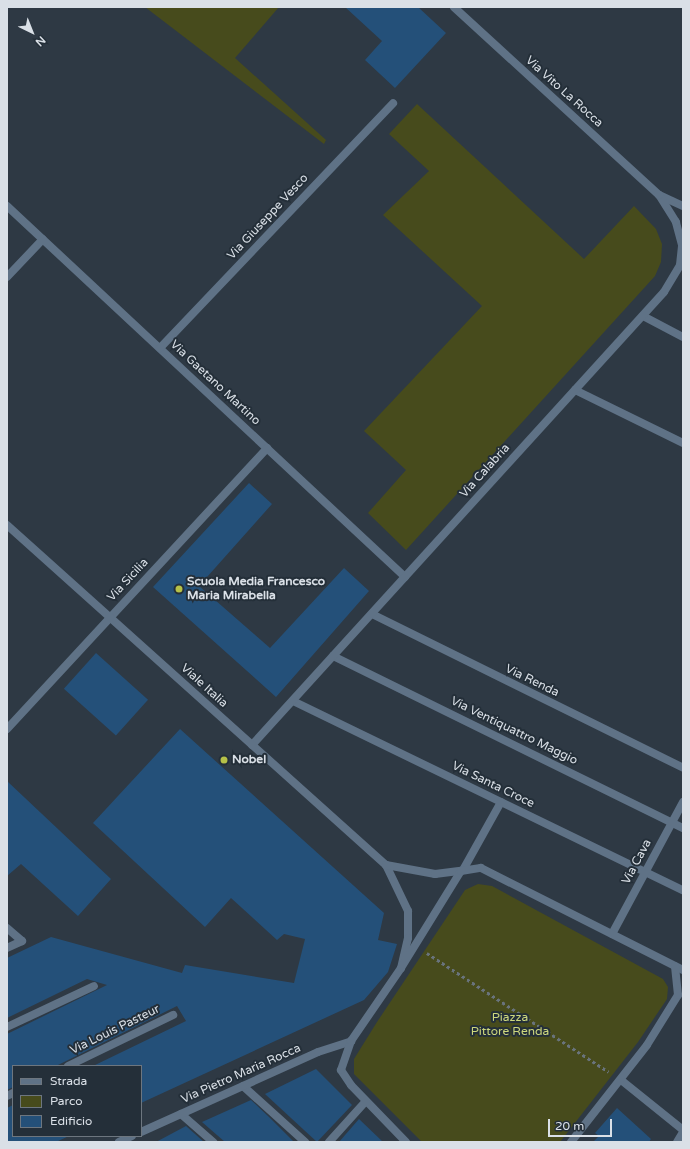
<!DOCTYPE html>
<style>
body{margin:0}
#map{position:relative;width:690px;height:1149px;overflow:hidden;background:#2e3944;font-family:"Varela Round",sans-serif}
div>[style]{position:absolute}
.green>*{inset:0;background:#474b1c}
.building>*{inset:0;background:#245079;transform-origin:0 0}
.path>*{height:2.5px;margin-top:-1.25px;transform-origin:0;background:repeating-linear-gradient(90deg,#69737c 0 3px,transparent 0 6px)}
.service>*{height:8px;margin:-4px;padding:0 4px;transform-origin:4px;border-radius:4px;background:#5f7286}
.minor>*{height:8px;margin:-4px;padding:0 4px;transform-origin:4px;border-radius:4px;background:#5f7286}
.tertiary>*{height:8px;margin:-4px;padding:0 4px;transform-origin:4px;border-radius:4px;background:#5f7286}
.dots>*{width:11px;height:11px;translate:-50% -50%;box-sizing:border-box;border:2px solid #242f39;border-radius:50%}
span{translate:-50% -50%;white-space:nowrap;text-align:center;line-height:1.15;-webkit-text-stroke:4px #242f39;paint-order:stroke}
.street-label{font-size:12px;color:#dae0e7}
.poi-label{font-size:12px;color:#dae0e7;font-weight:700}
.left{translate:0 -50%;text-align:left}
.park-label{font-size:12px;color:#cdd77d}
.frame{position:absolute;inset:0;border:8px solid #dae0e7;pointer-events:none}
.legend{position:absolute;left:12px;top:1065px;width:130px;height:72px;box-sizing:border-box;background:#242f39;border:1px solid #6d767f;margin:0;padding:5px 7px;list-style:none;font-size:12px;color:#dae0e7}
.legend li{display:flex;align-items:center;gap:8px;height:20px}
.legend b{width:20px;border:1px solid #6d767f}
.north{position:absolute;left:12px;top:12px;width:40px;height:40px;-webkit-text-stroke:3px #242f39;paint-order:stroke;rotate:137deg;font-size:11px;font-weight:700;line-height:16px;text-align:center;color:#dae0e7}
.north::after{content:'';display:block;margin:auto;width:14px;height:18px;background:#dae0e7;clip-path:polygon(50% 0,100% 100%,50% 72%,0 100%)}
.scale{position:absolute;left:548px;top:1119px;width:64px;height:18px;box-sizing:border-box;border:2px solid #dae0e7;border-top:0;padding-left:5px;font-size:12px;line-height:14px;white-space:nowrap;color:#dae0e7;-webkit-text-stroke:3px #242f39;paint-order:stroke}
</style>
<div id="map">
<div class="green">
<i style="clip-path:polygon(145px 7px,279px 7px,235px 58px,326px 140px,324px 144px)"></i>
<i style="clip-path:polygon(417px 104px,584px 259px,634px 206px,656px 229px,662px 244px,661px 262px,655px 276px,406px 550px,368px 513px,406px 470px,364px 431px,482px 306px,383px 215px,429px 171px,389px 134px)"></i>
<i style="clip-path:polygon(478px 884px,492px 886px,663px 979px,668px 987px,667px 999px,638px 1042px,560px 1142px,422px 1142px,354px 1074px,354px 1059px,377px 1022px,465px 890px)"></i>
</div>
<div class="building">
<i style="clip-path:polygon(345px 7px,418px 7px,446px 33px,395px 88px,365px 60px,382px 41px)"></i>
<i style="clip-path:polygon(249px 483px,272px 504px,199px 586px,270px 648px,344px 568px,369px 591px,276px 697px,153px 587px)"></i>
<i style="left:96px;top:653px;width:70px;height:48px;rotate:42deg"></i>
<i style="clip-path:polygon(180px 729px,384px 913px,378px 940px,397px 944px,388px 972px,364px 1000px,141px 1103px,141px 1066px,93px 1066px,186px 1021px,177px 1006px,56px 1066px,13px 1066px,13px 1087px,7px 1090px,7px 1034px,107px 985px,87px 979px,7px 1018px,7px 958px,51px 937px,182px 973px,185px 965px,294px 983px,305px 939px,284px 934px,277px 940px,231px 898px,205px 927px,93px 823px)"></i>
<i style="clip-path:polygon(7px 781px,111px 879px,78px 916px,21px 864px,7px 876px)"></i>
<i style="clip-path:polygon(316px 1069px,352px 1105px,317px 1142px,265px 1094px)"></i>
<i style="clip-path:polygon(251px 1100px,269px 1117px,294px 1142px,225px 1142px,202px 1122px)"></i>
<i style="clip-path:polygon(13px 1105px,13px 1136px,69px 1136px,56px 1142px,7px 1142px,7px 1108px)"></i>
<i style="clip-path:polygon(617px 1108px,651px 1139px,649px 1142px,593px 1142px,599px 1136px,595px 1133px)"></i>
<i style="clip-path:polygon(359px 1119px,383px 1142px,339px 1142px)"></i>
<i style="clip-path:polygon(186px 1126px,204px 1142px,156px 1142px)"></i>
</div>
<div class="path">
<i style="left:427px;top:953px;width:217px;rotate:33.2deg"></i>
</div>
<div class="service">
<i style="left:243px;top:1086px;width:84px;rotate:42.1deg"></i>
<i style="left:181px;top:1114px;width:43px;rotate:41.2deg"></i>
<i style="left:329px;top:1142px;width:55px;rotate:-47.9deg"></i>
</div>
<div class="minor">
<i style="left:659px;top:195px;width:26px;rotate:25deg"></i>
<i style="left:7px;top:206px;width:544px;rotate:42.99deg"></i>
<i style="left:7px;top:277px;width:52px;rotate:-46.5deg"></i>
<i style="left:643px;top:316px;width:45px;rotate:27.7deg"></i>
<i style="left:160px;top:348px;width:338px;rotate:-46.4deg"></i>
<i style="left:575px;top:390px;width:120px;rotate:26.1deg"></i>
<i style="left:372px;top:614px;width:347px;rotate:26.3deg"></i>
<i style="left:333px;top:656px;width:390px;rotate:26.2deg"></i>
<i style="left:293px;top:701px;width:433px;rotate:25.9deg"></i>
<i style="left:7px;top:729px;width:383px;rotate:-47.2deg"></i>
<i style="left:252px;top:745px;width:612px;rotate:-47.71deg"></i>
<i style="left:664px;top:292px;width:31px;rotate:-59deg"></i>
<i style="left:680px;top:265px;width:20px;rotate:-84deg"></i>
<i style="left:682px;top:245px;width:24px;rotate:-105deg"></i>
<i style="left:676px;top:222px;width:32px;rotate:-122deg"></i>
<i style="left:659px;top:195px;width:278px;rotate:-137.5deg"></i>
<i style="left:463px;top:870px;width:78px;rotate:-60.8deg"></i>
<i style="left:7px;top:928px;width:20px;rotate:41deg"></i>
<i style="left:22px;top:941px;width:17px;rotate:155deg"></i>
<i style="left:612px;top:934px;width:150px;rotate:-61.7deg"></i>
<i style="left:7px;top:1027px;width:96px;rotate:-25.2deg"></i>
<i style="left:68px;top:1066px;width:117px;rotate:-25.9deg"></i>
<i style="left:7px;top:1096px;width:7px;rotate:-27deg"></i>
<i style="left:141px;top:1132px;width:194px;rotate:-24.3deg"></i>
<i style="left:318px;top:1052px;width:35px;rotate:-18deg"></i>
<i style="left:119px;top:1142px;width:14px;rotate:-25deg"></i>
</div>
<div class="tertiary">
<i style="left:7px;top:525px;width:509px;rotate:41.9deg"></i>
<i style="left:386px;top:865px;width:51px;rotate:64.4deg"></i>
<i style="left:408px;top:911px;width:27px;rotate:90deg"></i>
<i style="left:408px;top:938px;width:31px;rotate:103deg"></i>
<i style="left:386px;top:865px;width:50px;rotate:10.4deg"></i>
<i style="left:435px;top:874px;width:26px;rotate:-7deg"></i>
<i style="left:621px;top:1080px;width:80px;rotate:38.9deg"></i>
<i style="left:406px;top:1142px;width:79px;rotate:-134deg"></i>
<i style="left:351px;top:1085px;width:18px;rotate:-124deg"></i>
<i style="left:341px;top:1070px;width:31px;rotate:-71deg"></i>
<i style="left:351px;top:1041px;width:88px;rotate:-55.6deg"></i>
<i style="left:401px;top:968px;width:114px;rotate:-58.3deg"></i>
<i style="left:461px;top:871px;width:20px;rotate:-9deg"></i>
<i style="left:481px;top:868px;width:226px;rotate:26.8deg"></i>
<i style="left:571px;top:1142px;width:123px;rotate:-51.9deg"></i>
<i style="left:647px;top:1045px;width:59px;rotate:-58.2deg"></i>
<i style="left:678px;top:995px;width:29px;rotate:-96deg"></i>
<i style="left:677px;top:1142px;width:12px;rotate:-59deg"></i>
</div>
<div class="dots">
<i style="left:179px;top:589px;background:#b6c148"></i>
<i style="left:224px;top:760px;background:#b6c148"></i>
</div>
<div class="street-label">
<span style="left:564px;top:92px;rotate:42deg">Via Vito La Rocca</span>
<span style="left:268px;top:217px;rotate:-47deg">Via Giuseppe Vesco</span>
<span style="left:215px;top:383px;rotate:43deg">Via Gaetano Martino</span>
<span style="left:485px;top:471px;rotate:-48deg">Via Calabria</span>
<span style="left:128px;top:580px;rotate:-47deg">Via Sicilia</span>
<span style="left:532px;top:681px;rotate:26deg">Via Renda</span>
<span style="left:204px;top:686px;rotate:42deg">Viale Italia</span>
<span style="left:514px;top:731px;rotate:26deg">Via Ventiquattro Maggio</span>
<span style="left:493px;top:785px;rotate:26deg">Via Santa Croce</span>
<span style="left:637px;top:862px;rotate:-62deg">Via Cava</span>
<span style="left:115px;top:1030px;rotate:-26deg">Via Louis Pasteur</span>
<span style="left:241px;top:1074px;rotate:-24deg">Via Pietro Maria Rocca</span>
</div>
<div class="poi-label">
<span class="left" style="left:187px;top:589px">Scuola Media Francesco<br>Maria Mirabella</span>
<span class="left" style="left:232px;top:760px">Nobel</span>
</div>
<div class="park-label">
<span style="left:510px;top:1025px">Piazza<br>Pittore Renda</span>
</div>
<div class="frame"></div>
<ul class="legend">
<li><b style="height:5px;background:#5f7286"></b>Strada</li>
<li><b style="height:11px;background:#474b1c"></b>Parco</li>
<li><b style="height:11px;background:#245079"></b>Edificio</li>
</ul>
<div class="north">N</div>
<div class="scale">20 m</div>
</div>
